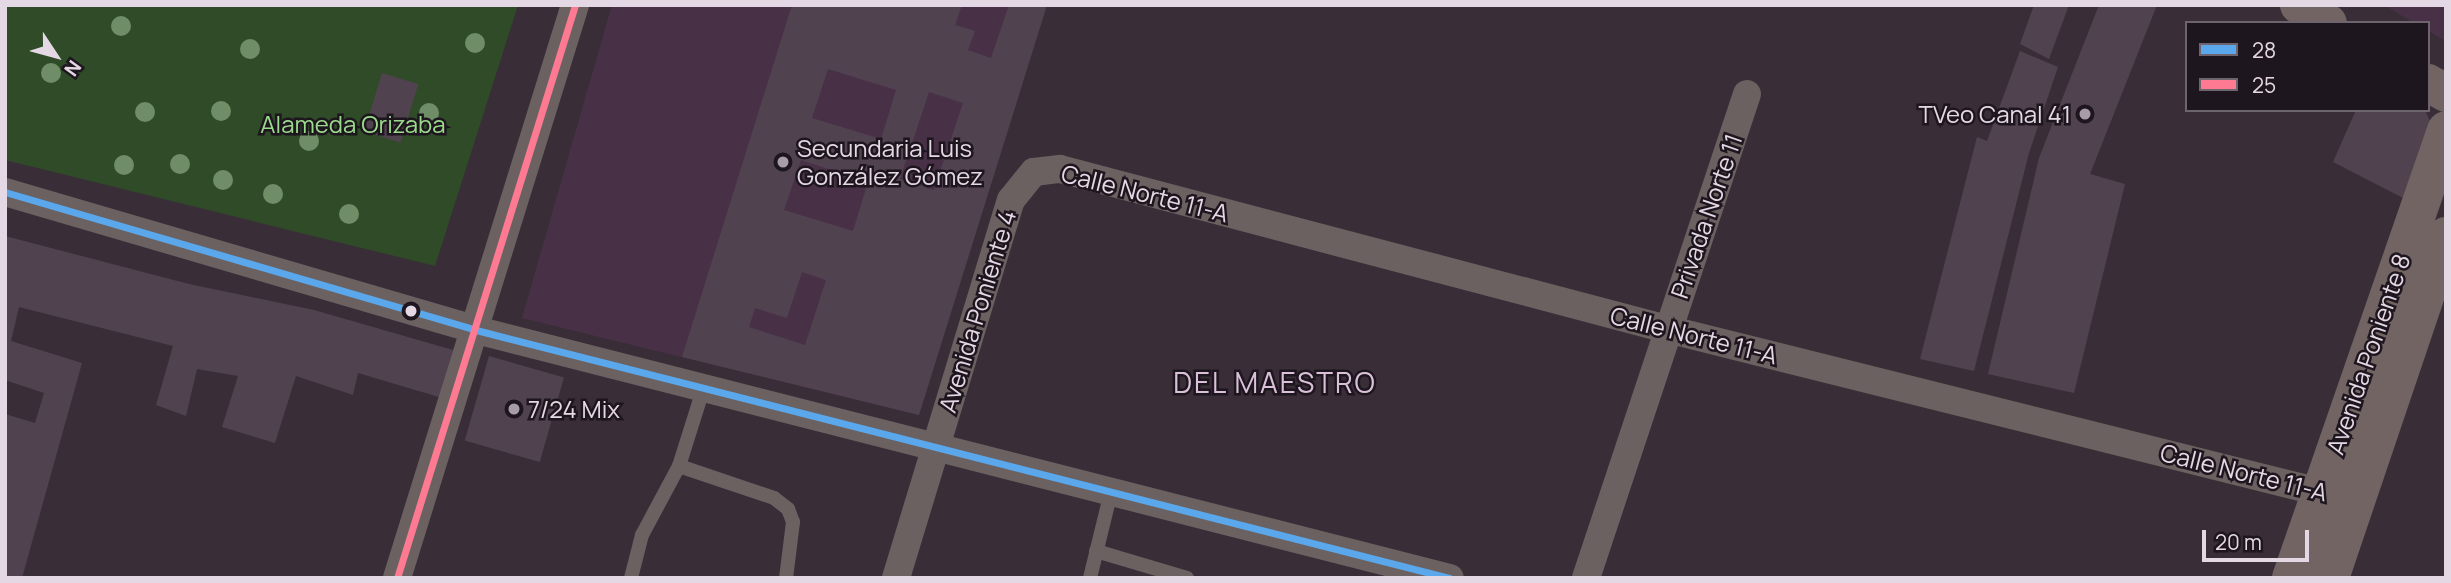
<!DOCTYPE html>
<meta charset="utf-8">
<style>
body{margin:0}
#map{position:relative;width:2451px;height:583px;overflow:hidden;background:#392e38;font-family:Manrope,sans-serif}
div>[style]{position:absolute}
.built>*{inset:0;background:#483147}
.green>*{inset:0;background:#2f4b28}
.building>*{inset:0;background:#514250;transform-origin:0 0}
.lane>*{height:14px;margin:-7px;padding:0 7px;transform-origin:7px;border-radius:7px;background:#6b6161}
.street>*{height:28px;margin:-14px;padding:0 14px;transform-origin:14px;border-radius:14px;background:#6b6161}
.secondary>*{height:38px;margin:-19px;padding:0 19px;transform-origin:19px;border-radius:19px;background:#716462}
.bus-1>*{height:7px;margin:-3.5px;padding:0 3.5px;transform-origin:3.5px;border-radius:3.5px;background:#5aa8eb}
.bus-2>*{height:7px;margin:-3.5px;padding:0 3.5px;transform-origin:3.5px;border-radius:3.5px;background:#fe7a93}
.trees>*{width:20px;height:20px;margin:-10px;border-radius:50%;background:#6f8d66}
.dots>*{width:19px;height:19px;translate:-50% -50%;box-sizing:border-box;border:4px solid #1e161e;border-radius:50%}
span{translate:-50% -50%;white-space:nowrap;text-align:center;line-height:1.15;-webkit-text-stroke:5px #1e161e;paint-order:stroke}
.poi-label{font-size:24px;color:#e4d8e4}
.right{translate:-100% -50%;text-align:right}
.left{translate:0 -50%;text-align:left}
.park-label{font-size:24px;color:#9bda8c}
.street-label{font-size:24px;color:#e4d8e4}
.quarter-label{font-size:28px;color:#dac1d9;letter-spacing:2px}
.frame{position:absolute;inset:0;border:7px solid #e4d8e4;pointer-events:none}
.legend{position:absolute;left:2185px;top:21px;width:245px;height:91px;box-sizing:border-box;background:#1e161e;border:2px solid #6d646d;margin:0;padding:9px 12px;list-style:none;font-size:21px;color:#e4d8e4}
.legend li{display:flex;align-items:center;gap:14px;height:35px}
.legend b{width:35px;border:2px solid #6d646d}
.north{position:absolute;left:21px;top:21px;width:70px;height:70px;-webkit-text-stroke:5px #1e161e;paint-order:stroke;rotate:126deg;font-size:19px;font-weight:700;line-height:28px;text-align:center;color:#e4d8e4}
.north::after{content:'';display:block;margin:auto;width:24px;height:32px;background:#e4d8e4;clip-path:polygon(50% 0,100% 100%,50% 72%,0 100%)}
.scale{position:absolute;left:2202px;top:530px;width:107px;height:32px;box-sizing:border-box;border:4px solid #e4d8e4;border-top:0;padding-left:9px;font-size:21px;line-height:24px;white-space:nowrap;color:#e4d8e4;-webkit-text-stroke:5px #1e161e;paint-order:stroke}
</style>
<div id="map">
<div class="built">
<i style="clip-path:polygon(612px 5px,1047px 5px,919px 415px,522px 318px)"></i>
<i style="clip-path:polygon(2384px 5px,2446px 5px,2446px 41px,2428px 31px,2428px 23px,2414px 23px)"></i>
</div>
<div class="green">
<i style="clip-path:polygon(5px 5px,518px 5px,435px 266px,5px 160px)"></i>
</div>
<div class="building">
<i style="clip-path:polygon(evenodd,792px 5px,962px 5px,955px 25px,975px 31px,968px 50px,991px 58px,1009px 5px,1047px 5px,919px 415px,682px 357px,792px 5px,828px 69px,896px 90px,881px 139px,812px 118px,828px 69px,792px 5px,929px 92px,963px 103px,934px 190px,900px 179px,929px 92px,792px 5px,801px 160px,868px 182px,853px 231px,784px 210px,801px 160px,792px 5px,802px 272px,826px 280px,805px 345px,749px 327px,755px 308px,787px 318px,802px 272px)"></i>
<i style="clip-path:polygon(2034px 5px,2069px 5px,2049px 59px,2020px 44px)"></i>
<i style="clip-path:polygon(2099px 5px,2157px 5px,2090px 174px,2125px 184px,2074px 393px,1988px 374px,2039px 158px)"></i>
<i style="clip-path:polygon(2020px 51px,2058px 67px,2029px 153px,1974px 371px,1920px 359px,1977px 137px,1987px 141px)"></i>
<i style="left:382px;top:73px;width:38px;height:61px;rotate:17deg"></i>
<i style="clip-path:polygon(2356px 110px,2425px 110px,2431px 124px,2405px 199px,2333px 162px)"></i>
<i style="clip-path:polygon(5px 236px,189px 284px,314px 310px,453px 350px,439px 397px,358px 373px,353px 395px,296px 376px,275px 443px,222px 427px,238px 376px,197px 369px,186px 416px,156px 405px,173px 346px,19px 307px,11px 341px,82px 363px,22px 578px,5px 578px,5px 414px,35px 423px,44px 393px,5px 380px)"></i>
<i style="left:489px;top:356px;width:78px;height:88px;rotate:16deg"></i>
</div>
<div class="lane">
<i style="left:679px;top:466px;width:100px;rotate:18.6deg"></i>
<i style="left:774px;top:498px;width:18px;rotate:38deg"></i>
<i style="left:788px;top:509px;width:14px;rotate:69deg"></i>
<i style="left:793px;top:522px;width:56px;rotate:97.1deg"></i>
<i style="left:1096px;top:551px;width:95px;rotate:16.5deg"></i>
<i style="left:631px;top:578px;width:44px;rotate:-75.7deg"></i>
<i style="left:642px;top:535px;width:78px;rotate:-61.8deg"></i>
<i style="left:679px;top:466px;width:80px;rotate:-72.5deg"></i>
<i style="left:1090px;top:578px;width:89px;rotate:-76.3deg"></i>
</div>
<div class="street">
<i style="left:5px;top:192px;width:491px;rotate:16.3deg"></i>
<i style="left:476px;top:330px;width:1005px;rotate:14.29deg"></i>
<i style="left:397px;top:578px;width:600px;rotate:-72.74deg"></i>
<i style="left:896px;top:578px;width:395px;rotate:-73.1deg"></i>
<i style="left:1011px;top:200px;width:36px;rotate:-51deg"></i>
<i style="left:1034px;top:172px;width:26px;rotate:-7deg"></i>
<i style="left:1060px;top:169px;width:628px;rotate:14.77deg"></i>
<i style="left:1667px;top:329px;width:694px;rotate:14.02deg"></i>
<i style="left:1586px;top:578px;width:510px;rotate:-71.6deg"></i>
</div>
<div class="secondary">
<i style="left:2299px;top:5px;width:34px;rotate:32deg"></i>
<i style="left:2428px;top:83px;width:21px;rotate:29deg"></i>
<i style="left:2291px;top:578px;width:474px;rotate:-70.9deg"></i>
<i style="left:2330px;top:578px;width:361px;rotate:-71.3deg"></i>
</div>
<div class="bus-1">
<i style="left:5px;top:192px;width:491px;rotate:16.3deg"></i>
<i style="left:476px;top:330px;width:1005px;rotate:14.29deg"></i>
</div>
<div class="bus-2">
<i style="left:397px;top:578px;width:600px;rotate:-72.74deg"></i>
</div>
<div class="trees">
<i style="left:121px;top:26px"></i>
<i style="left:475px;top:43px"></i>
<i style="left:250px;top:49px"></i>
<i style="left:51px;top:73px"></i>
<i style="left:221px;top:111px"></i>
<i style="left:145px;top:112px"></i>
<i style="left:429px;top:113px"></i>
<i style="left:309px;top:141px"></i>
<i style="left:180px;top:164px"></i>
<i style="left:124px;top:165px"></i>
<i style="left:223px;top:180px"></i>
<i style="left:273px;top:194px"></i>
<i style="left:349px;top:214px"></i>
</div>
<div class="dots">
<i style="left:2085px;top:114px;background:#a89ca8"></i>
<i style="left:783px;top:162px;background:#a89ca8"></i>
<i style="left:411px;top:311px;background:#e4d8e4"></i>
<i style="left:514px;top:409px;background:#a89ca8"></i>
</div>
<div class="poi-label">
<span class="right" style="left:2071px;top:114px">TVeo Canal 41</span>
<span class="left" style="left:797px;top:162px">Secundaria Luis<br>González Gómez</span>
<span class="left" style="left:528px;top:409px">7/24 Mix</span>
</div>
<div class="park-label">
<span style="left:353px;top:124px">Alameda Orizaba</span>
</div>
<div class="street-label">
<span style="left:1145px;top:193px;rotate:14deg">Calle Norte 11-A</span>
<span style="left:1706px;top:216px;rotate:-71deg">Privada Norte 11</span>
<span style="left:977px;top:311px;rotate:-73deg">Avenida Poniente 4</span>
<span style="left:1694px;top:335px;rotate:14deg">Calle Norte 11-A</span>
<span style="left:2368px;top:354px;rotate:-71deg">Avenida Poniente 8</span>
<span style="left:2244px;top:472px;rotate:14deg">Calle Norte 11-A</span>
</div>
<div class="quarter-label">
<span style="left:1275px;top:382px">DEL MAESTRO</span>
</div>
<div class="frame"></div>
<ul class="legend">
<li><b style="height:9px;background:#5aa8eb"></b>28</li>
<li><b style="height:9px;background:#fe7a93"></b>25</li>
</ul>
<div class="north">N</div>
<div class="scale">20 m</div>
</div>
